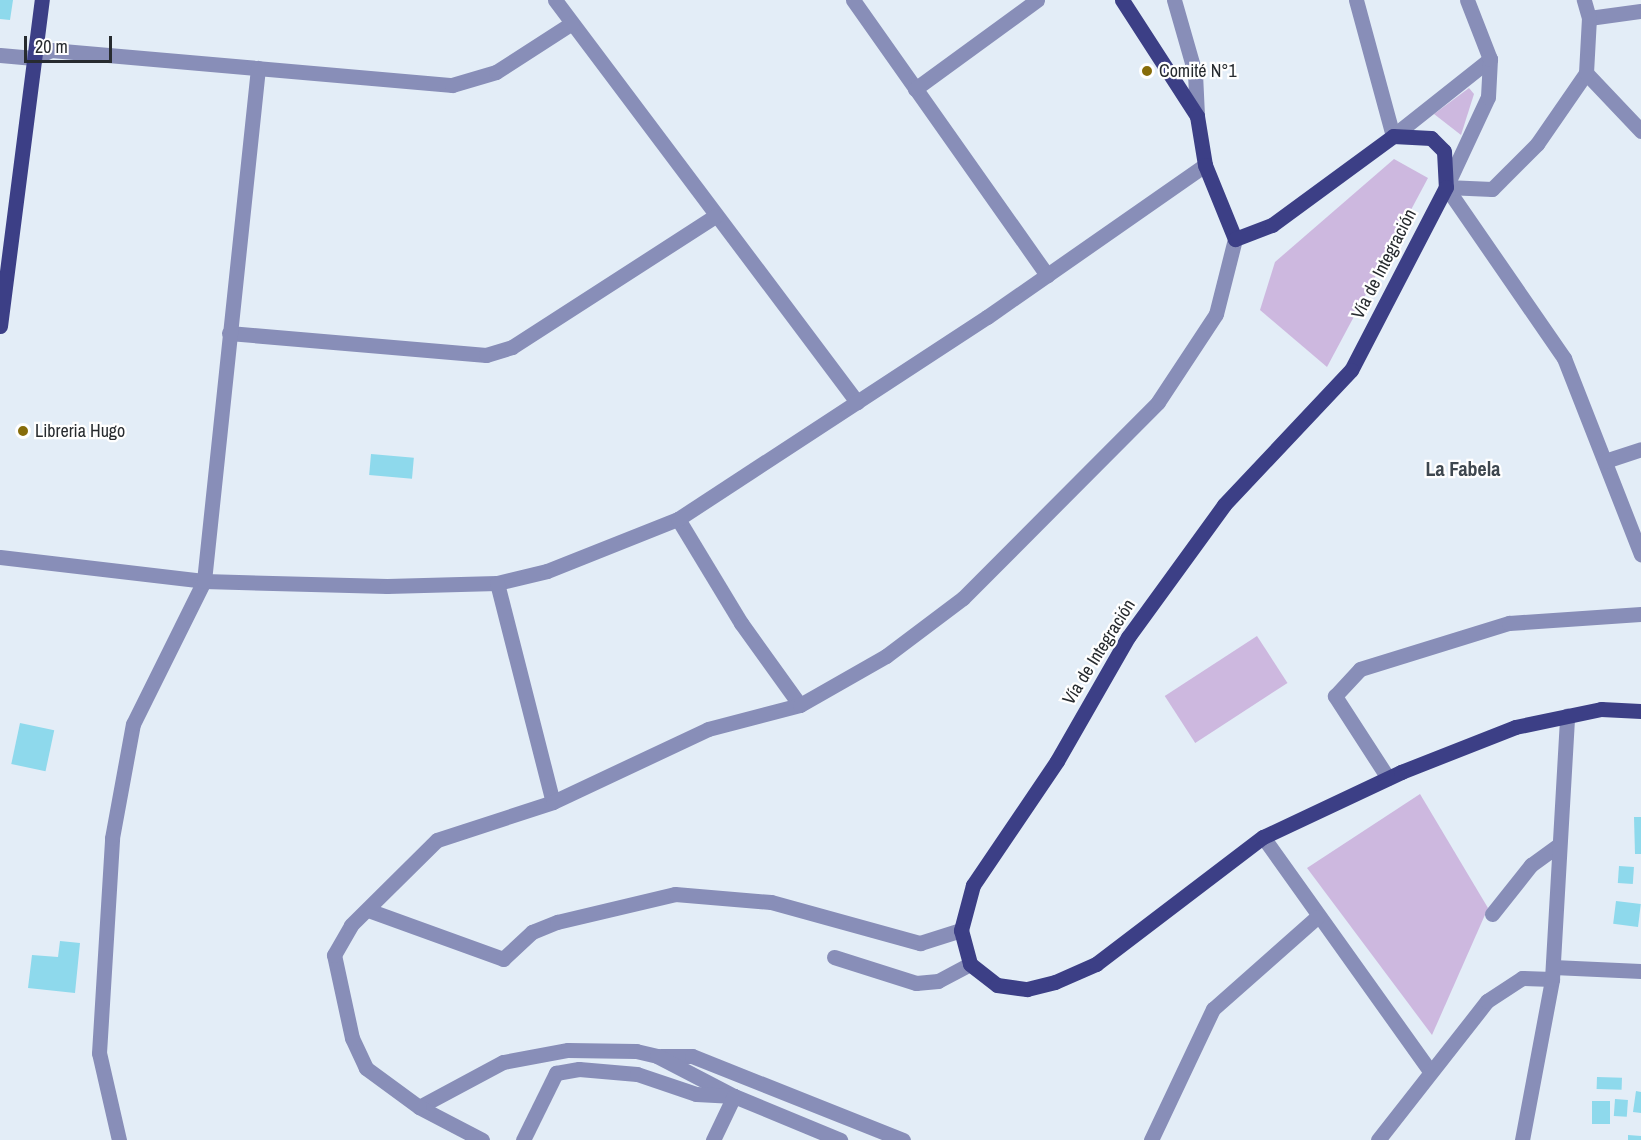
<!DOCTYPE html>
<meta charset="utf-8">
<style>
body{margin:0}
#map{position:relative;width:1641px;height:1140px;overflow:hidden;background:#e3edf7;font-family:"Archivo Narrow",sans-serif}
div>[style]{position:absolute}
.green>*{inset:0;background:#cdb8df;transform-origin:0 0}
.building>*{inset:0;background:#8ed9ec;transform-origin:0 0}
.minor>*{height:15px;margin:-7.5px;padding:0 7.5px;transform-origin:7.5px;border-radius:7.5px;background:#888eb8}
.major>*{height:15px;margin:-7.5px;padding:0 7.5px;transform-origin:7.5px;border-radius:7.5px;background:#3c3f86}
.dots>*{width:16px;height:16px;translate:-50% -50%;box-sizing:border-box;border:3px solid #fff;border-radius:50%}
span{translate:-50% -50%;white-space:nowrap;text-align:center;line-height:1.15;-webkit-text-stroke:4.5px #fff;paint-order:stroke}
.poi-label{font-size:18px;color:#272b2f}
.left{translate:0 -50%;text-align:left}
.street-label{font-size:18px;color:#272b2f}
.neighbourhood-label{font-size:20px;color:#3e474f;font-weight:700}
.scale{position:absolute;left:24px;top:36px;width:88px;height:27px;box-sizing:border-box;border:3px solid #272b2f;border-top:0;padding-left:8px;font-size:18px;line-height:21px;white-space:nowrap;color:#272b2f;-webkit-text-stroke:4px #fff;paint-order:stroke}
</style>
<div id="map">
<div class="green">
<i style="clip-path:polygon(1469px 88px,1474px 94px,1461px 135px,1434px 114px)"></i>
<i style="clip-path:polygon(1394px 159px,1428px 178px,1327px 367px,1260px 310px,1275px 262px)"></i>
<i style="left:1257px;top:636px;width:56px;height:110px;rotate:57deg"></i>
<i style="clip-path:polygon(1420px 794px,1488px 908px,1432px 1035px,1307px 868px)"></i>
</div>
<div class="building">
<i style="clip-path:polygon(0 0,13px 0,10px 20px,0 19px)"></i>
<i style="left:371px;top:454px;width:43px;height:21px;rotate:5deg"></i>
<i style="left:20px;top:723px;width:35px;height:42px;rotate:12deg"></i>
<i style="clip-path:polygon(1634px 817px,1641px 817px,1641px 854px,1635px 854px)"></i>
<i style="left:1619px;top:866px;width:15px;height:17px;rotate:4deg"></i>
<i style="left:1616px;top:901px;width:25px;height:23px;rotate:7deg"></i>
<i style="clip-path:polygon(60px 941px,80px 943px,75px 993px,28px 988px,32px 955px,58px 957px)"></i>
<i style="left:1597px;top:1077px;width:25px;height:12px;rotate:2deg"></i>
<i style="clip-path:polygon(1636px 1091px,1641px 1092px,1641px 1113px,1633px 1112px)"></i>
<i style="left:1615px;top:1099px;width:13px;height:17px;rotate:4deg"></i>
<i style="left:1592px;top:1101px;width:18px;height:23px"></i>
<i style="clip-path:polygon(1628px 1135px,1641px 1136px,1641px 1140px,1628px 1140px)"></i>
</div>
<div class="minor">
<i style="left:555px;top:0;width:503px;rotate:53.08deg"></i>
<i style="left:853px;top:0;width:337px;rotate:54.8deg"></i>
<i style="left:1174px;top:0;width:76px;rotate:74deg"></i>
<i style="left:1195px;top:73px;width:43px;rotate:87.3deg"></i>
<i style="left:1356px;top:0;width:141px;rotate:74.8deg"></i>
<i style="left:1589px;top:18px;width:52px;rotate:-7.7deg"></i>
<i style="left:0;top:55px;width:34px;rotate:5deg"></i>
<i style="left:34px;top:58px;width:19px;rotate:-25deg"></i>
<i style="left:51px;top:50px;width:403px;rotate:5deg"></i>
<i style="left:452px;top:85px;width:46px;rotate:-16.5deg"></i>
<i style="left:496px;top:72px;width:90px;rotate:-32.8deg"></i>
<i style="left:1586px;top:73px;width:80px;rotate:46.5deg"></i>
<i style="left:915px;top:89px;width:151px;rotate:-36.1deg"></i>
<i style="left:1393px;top:136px;width:124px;rotate:-38.4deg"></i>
<i style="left:1446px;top:187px;width:208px;rotate:55.4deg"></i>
<i style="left:1564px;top:358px;width:211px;rotate:68.6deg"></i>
<i style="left:1446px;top:187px;width:46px;rotate:2.5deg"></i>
<i style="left:1492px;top:189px;width:64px;rotate:-45deg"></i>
<i style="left:1537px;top:144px;width:86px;rotate:-55.4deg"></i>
<i style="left:1586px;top:73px;width:55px;rotate:-86.9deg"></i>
<i style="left:1589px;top:18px;width:19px;rotate:-106deg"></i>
<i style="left:1446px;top:187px;width:99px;rotate:-65deg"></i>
<i style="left:1488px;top:97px;width:38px;rotate:-87deg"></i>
<i style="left:1490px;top:59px;width:63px;rotate:-111.3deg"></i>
<i style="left:229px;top:333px;width:258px;rotate:4.9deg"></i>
<i style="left:486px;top:355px;width:27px;rotate:-17deg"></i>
<i style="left:512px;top:347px;width:242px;rotate:-32.8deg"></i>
<i style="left:1605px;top:461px;width:38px;rotate:-18deg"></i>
<i style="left:678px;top:519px;width:122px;rotate:58.8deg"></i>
<i style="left:741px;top:623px;width:101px;rotate:54.3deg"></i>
<i style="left:0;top:557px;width:205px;rotate:6.7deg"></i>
<i style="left:204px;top:581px;width:183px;rotate:1.6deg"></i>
<i style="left:387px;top:586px;width:110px;rotate:-1.6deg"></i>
<i style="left:497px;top:583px;width:51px;rotate:-13.5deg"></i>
<i style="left:547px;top:571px;width:141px;rotate:-21.7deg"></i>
<i style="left:678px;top:519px;width:369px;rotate:-33.2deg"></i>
<i style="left:987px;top:317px;width:266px;rotate:-34.9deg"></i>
<i style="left:497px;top:583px;width:226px;rotate:75.7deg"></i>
<i style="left:1388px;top:778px;width:98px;rotate:-122.9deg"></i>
<i style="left:1335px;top:696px;width:37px;rotate:-47deg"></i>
<i style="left:1360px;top:669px;width:156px;rotate:-17.2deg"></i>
<i style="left:1509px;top:623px;width:132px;rotate:-3.9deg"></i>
<i style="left:1263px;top:837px;width:287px;rotate:54.5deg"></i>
<i style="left:368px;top:910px;width:144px;rotate:19.9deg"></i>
<i style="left:503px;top:959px;width:40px;rotate:-43deg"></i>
<i style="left:532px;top:932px;width:27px;rotate:-22deg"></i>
<i style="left:557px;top:922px;width:121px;rotate:-13.3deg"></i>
<i style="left:675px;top:894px;width:96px;rotate:4.8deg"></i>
<i style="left:771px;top:902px;width:155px;rotate:15.4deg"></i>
<i style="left:920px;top:943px;width:43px;rotate:-17.6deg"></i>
<i style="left:1492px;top:914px;width:63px;rotate:-51.5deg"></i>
<i style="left:1531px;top:865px;width:34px;rotate:-36deg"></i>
<i style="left:834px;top:957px;width:86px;rotate:17.6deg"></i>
<i style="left:916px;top:983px;width:22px;rotate:-5deg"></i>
<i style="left:938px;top:981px;width:36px;rotate:-28deg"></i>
<i style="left:1553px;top:967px;width:88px;rotate:2.6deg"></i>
<i style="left:661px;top:1056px;width:31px"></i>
<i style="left:692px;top:1056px;width:227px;rotate:21.7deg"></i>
<i style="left:419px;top:1107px;width:95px;rotate:-28.2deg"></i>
<i style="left:503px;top:1062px;width:66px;rotate:-10.5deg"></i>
<i style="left:568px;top:1050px;width:68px;rotate:0.8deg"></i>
<i style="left:636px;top:1051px;width:22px;rotate:13deg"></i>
<i style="left:657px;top:1056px;width:87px;rotate:27.5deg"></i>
<i style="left:734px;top:1096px;width:115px;rotate:22.5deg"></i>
<i style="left:119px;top:1140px;width:89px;rotate:-102.9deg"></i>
<i style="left:99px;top:1053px;width:215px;rotate:-86.5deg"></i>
<i style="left:112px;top:838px;width:116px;rotate:-79.6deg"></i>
<i style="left:133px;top:724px;width:160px;rotate:-63.6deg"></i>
<i style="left:204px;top:581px;width:516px;rotate:-83.99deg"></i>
<i style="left:482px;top:1140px;width:71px;rotate:-152.4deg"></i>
<i style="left:419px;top:1107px;width:66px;rotate:-143.7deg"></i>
<i style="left:366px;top:1068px;width:33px;rotate:-115deg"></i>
<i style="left:352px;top:1038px;width:85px;rotate:-102.2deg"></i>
<i style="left:334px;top:955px;width:34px;rotate:-60deg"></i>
<i style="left:351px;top:925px;width:121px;rotate:-44.7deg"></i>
<i style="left:437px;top:840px;width:122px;rotate:-18.1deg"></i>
<i style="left:553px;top:802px;width:171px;rotate:-25.2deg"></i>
<i style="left:708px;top:729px;width:95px;rotate:-14.6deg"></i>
<i style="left:800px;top:705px;width:99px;rotate:-29.7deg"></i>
<i style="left:886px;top:656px;width:96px;rotate:-37deg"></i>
<i style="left:963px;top:598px;width:276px;rotate:-45.1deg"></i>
<i style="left:1158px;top:402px;width:105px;rotate:-56.6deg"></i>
<i style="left:1216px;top:314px;width:77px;rotate:-75.8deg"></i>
<i style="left:523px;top:1140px;width:75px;rotate:-63.8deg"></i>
<i style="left:556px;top:1073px;width:23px;rotate:-10deg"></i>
<i style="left:579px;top:1069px;width:58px;rotate:4.9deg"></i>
<i style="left:637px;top:1074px;width:62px;rotate:18.7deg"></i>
<i style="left:696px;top:1094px;width:38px;rotate:3deg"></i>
<i style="left:734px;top:1096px;width:49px;rotate:115.5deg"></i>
<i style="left:1151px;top:1140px;width:145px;rotate:-64.7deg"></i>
<i style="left:1213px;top:1009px;width:139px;rotate:-41.5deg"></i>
<i style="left:1378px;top:1140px;width:177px;rotate:-51.9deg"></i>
<i style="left:1487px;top:1001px;width:42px;rotate:-33.3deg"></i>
<i style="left:1522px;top:978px;width:30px;rotate:2deg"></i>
<i style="left:1522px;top:1140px;width:164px;rotate:-79.4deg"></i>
<i style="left:1552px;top:979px;width:264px;rotate:-86.7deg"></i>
</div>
<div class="major">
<i style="left:1122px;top:0;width:138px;rotate:57.1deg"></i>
<i style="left:1197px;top:116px;width:50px;rotate:80.7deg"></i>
<i style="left:1205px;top:165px;width:80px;rotate:67.9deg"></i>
<i style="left:1235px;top:239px;width:40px;rotate:-21deg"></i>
<i style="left:1272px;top:225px;width:150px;rotate:-36.3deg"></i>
<i style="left:1393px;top:136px;width:38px;rotate:3deg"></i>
<i style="left:1431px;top:138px;width:18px;rotate:45deg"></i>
<i style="left:1444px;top:151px;width:36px;rotate:87deg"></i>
<i style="left:1446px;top:187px;width:206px;rotate:117.4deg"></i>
<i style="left:1351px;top:370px;width:185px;rotate:133.3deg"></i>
<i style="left:1224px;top:505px;width:163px;rotate:126deg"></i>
<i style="left:1128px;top:637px;width:143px;rotate:119.8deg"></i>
<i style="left:1057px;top:761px;width:150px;rotate:124.1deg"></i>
<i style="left:973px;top:885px;width:47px;rotate:104.9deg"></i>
<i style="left:961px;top:930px;width:35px;rotate:75deg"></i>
<i style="left:970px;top:964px;width:34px;rotate:38deg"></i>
<i style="left:997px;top:985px;width:30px;rotate:8deg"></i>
<i style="left:1027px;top:989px;width:29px;rotate:-14deg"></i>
<i style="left:1055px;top:982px;width:45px;rotate:-23.7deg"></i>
<i style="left:1096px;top:964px;width:210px;rotate:-37.3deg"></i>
<i style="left:1263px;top:837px;width:153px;rotate:-25.2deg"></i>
<i style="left:1401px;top:772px;width:123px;rotate:-21.5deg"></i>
<i style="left:1515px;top:727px;width:88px;rotate:-11.8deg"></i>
<i style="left:1601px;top:709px;width:40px;rotate:2.9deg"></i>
<i style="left:0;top:326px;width:329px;rotate:-82.7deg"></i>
</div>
<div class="dots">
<i style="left:1147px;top:71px;background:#866c0a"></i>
<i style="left:23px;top:431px;background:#866c0a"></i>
</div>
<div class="poi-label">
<span class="left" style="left:1159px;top:71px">Comité N°1</span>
<span class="left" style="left:35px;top:431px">Libreria Hugo</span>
</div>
<div class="street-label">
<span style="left:1384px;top:264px;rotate:-63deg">Vía de Integración</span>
<span style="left:1099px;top:652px;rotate:-58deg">Vía de Integración</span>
</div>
<div class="neighbourhood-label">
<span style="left:1463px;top:468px">La Fabela</span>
</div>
<div class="scale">20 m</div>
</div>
